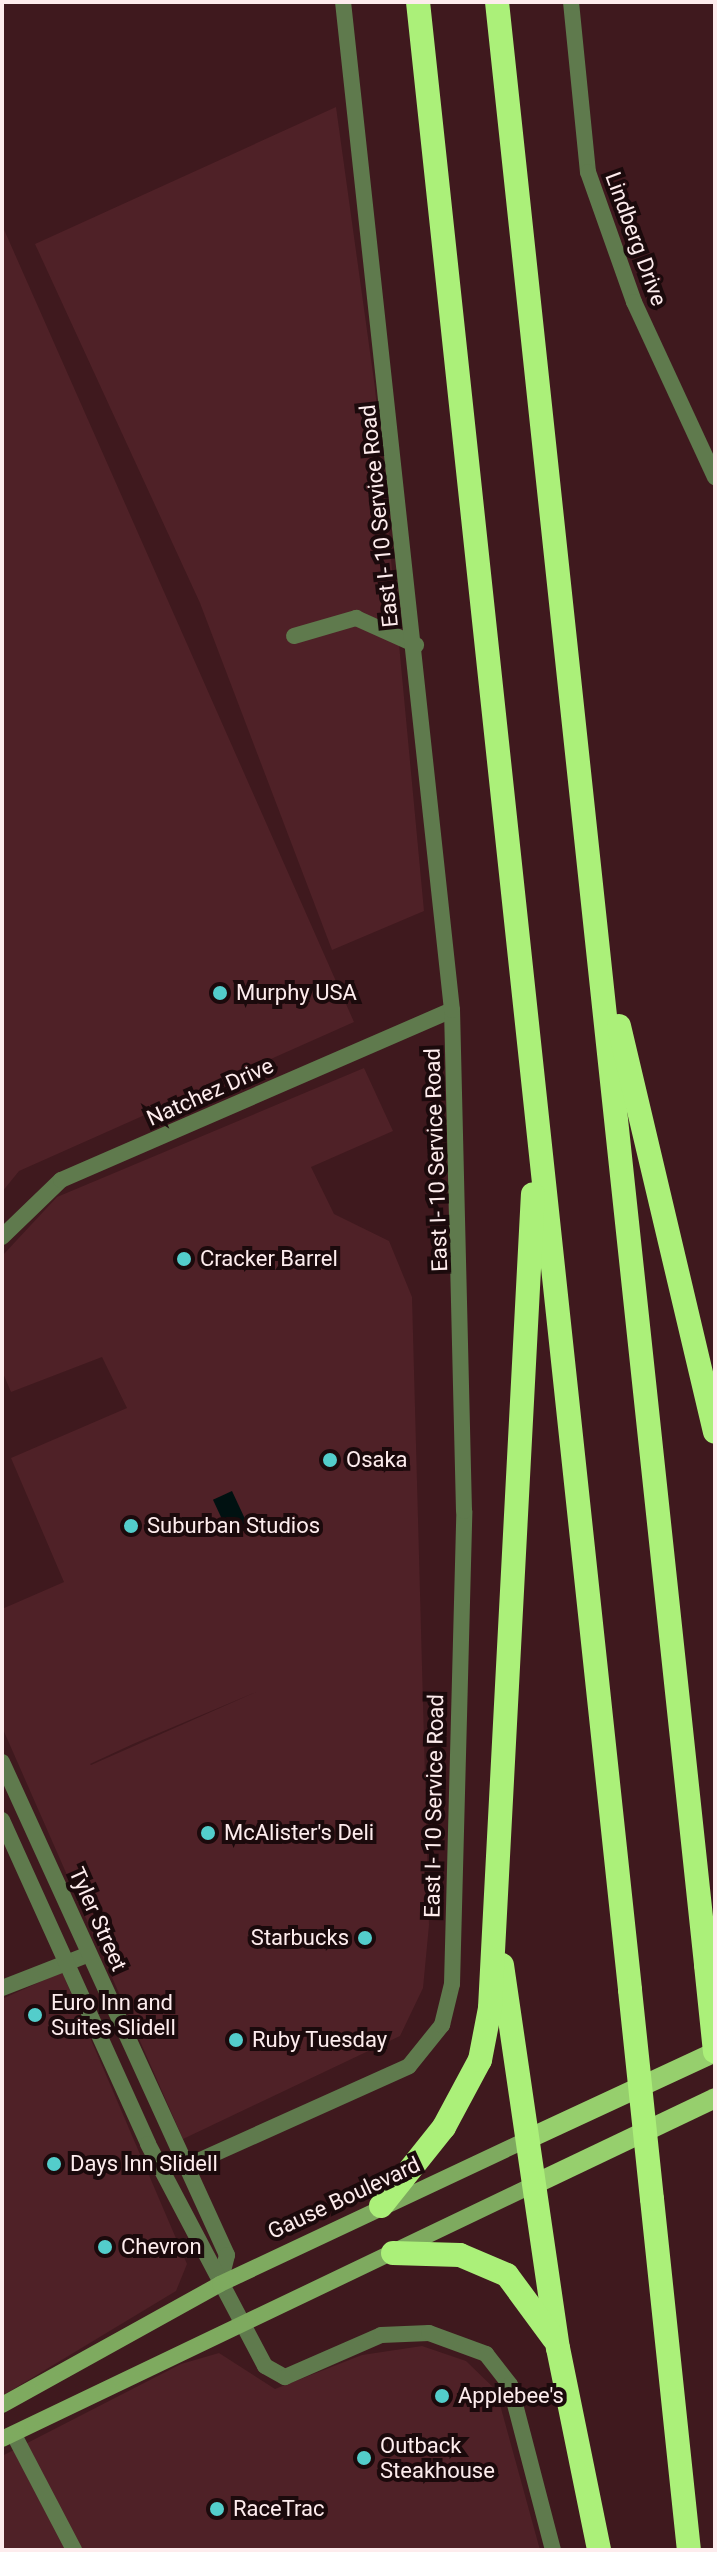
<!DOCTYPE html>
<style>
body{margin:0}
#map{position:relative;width:717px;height:2552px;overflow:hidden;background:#3f191e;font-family:Roboto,sans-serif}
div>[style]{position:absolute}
.built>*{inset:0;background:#4f2127}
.water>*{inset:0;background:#011;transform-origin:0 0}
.minor>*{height:16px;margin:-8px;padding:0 8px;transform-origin:8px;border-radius:8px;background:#5f7a4d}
.tertiary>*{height:16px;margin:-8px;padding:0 8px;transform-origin:8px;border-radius:8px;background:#5f7a4d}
.secondary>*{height:16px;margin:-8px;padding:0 8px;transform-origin:8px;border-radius:8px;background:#7eaa5f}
.primary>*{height:20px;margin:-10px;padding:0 10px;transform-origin:10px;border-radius:10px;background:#96cf6d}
.motorway>*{height:24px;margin:-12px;padding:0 12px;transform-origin:12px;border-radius:12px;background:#abf079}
.motorway-bridge>*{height:24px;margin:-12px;padding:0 12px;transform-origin:12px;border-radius:12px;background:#abf079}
.dots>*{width:22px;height:22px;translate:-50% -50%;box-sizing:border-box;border:4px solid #1b0a0c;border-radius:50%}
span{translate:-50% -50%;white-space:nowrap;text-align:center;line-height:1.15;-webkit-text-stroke:8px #1b0a0c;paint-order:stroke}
.street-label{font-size:22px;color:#fdeced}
.poi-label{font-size:22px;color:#fdeced}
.left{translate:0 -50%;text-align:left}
.right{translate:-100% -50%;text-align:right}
.frame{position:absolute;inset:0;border:4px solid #fdeced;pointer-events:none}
</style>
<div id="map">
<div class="built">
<i style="clip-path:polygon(336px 107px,375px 388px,424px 911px,332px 950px,200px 603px,35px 244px)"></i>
<i style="clip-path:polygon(2px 225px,354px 1022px,19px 1171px,2px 1192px)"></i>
<i style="clip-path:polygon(evenodd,364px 1068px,393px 1131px,311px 1167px,334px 1214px,389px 1241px,412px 1297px,429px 1925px,423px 1988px,400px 2036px,183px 2139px,2px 1727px,2px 1609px,64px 1582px,11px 1458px,127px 1408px,102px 1357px,11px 1392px,2px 1371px,2px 1256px,57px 1197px,364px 1068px,256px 1692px,91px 1765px,90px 1764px,133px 1744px,256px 1692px)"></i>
<i style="clip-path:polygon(62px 1972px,187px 2264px,176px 2291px,2px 2396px,2px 1999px)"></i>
<i style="clip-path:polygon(422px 2346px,466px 2361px,496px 2390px,540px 2550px,2px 2550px,2px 2456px,181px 2364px,219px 2353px,275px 2389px,362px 2355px)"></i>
</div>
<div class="water">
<i style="left:232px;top:1491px;width:41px;height:21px;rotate:65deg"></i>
</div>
<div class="minor">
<i style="left:294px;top:636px;width:65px;rotate:-16.2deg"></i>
<i style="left:356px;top:618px;width:66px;rotate:24.2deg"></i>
<i style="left:2px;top:1988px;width:93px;rotate:-21.3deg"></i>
<i style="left:14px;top:2435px;width:130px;rotate:62.4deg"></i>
</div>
<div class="tertiary">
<i style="left:571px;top:2px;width:171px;rotate:84.3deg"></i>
<i style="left:588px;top:172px;width:138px;rotate:70.5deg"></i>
<i style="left:634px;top:302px;width:193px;rotate:65.2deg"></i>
<i style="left:2px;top:1237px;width:82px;rotate:-44deg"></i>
<i style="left:61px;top:1180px;width:426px;rotate:-23.5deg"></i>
<i style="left:2px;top:1762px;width:542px;rotate:65.47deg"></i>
<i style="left:227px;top:2255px;width:30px;rotate:104deg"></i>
<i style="left:2px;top:1820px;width:355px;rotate:65.7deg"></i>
<i style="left:148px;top:2144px;width:251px;rotate:62.2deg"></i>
<i style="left:265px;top:2366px;width:23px;rotate:29deg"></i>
<i style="left:285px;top:2377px;width:105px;rotate:-23.6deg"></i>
<i style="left:381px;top:2335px;width:48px;rotate:-2.4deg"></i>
<i style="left:429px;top:2333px;width:61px;rotate:20.2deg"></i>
<i style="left:486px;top:2354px;width:39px;rotate:52deg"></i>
<i style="left:510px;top:2385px;width:171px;rotate:75.4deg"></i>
<i style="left:187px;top:2166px;width:243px;rotate:-24.2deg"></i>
<i style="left:409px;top:2066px;width:53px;rotate:-51.2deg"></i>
<i style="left:442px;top:2025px;width:42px;rotate:-76.3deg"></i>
<i style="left:452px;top:1984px;width:473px;rotate:-88.5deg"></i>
<i style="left:464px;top:1511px;width:501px;rotate:-91.37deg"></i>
<i style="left:452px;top:1010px;width:1014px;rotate:-96.17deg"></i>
</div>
<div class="secondary">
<i style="left:2px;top:2405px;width:249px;rotate:-29deg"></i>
<i style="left:220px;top:2284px;width:343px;rotate:-25.2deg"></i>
<i style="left:2px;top:2439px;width:593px;rotate:-25.57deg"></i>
</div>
<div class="primary">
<i style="left:530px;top:2138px;width:204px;rotate:-24.9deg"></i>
<i style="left:537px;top:2183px;width:197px;rotate:-25.5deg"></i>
</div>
<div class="motorway">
<i style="left:418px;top:2px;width:1999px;rotate:83.91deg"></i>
<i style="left:497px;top:2px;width:1974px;rotate:83.92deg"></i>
<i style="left:619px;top:1026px;width:417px;rotate:76.7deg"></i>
<i style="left:502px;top:1965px;width:387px;rotate:81.7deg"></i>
<i style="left:558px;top:2348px;width:206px;rotate:78.5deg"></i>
<i style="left:652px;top:2199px;width:353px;rotate:84deg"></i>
<i style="left:381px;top:2206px;width:101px;rotate:-51.4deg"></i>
<i style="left:444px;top:2127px;width:76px;rotate:-61.8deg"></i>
<i style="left:480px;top:2060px;width:53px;rotate:-79.1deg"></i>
<i style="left:490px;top:2008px;width:815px;rotate:-86.98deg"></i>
<i style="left:393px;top:2253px;width:67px;rotate:1.7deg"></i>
<i style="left:460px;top:2255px;width:51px;rotate:23.1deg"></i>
<i style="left:507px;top:2275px;width:79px;rotate:53.7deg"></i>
</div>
<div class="motorway-bridge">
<i style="left:706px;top:1965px;width:87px;rotate:84.1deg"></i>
<i style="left:630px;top:1990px;width:210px;rotate:84deg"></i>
</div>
<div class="dots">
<i style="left:220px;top:993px;background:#53cdcb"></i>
<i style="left:184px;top:1259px;background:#53cdcb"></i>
<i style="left:330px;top:1460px;background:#53cdcb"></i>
<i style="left:131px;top:1526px;background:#53cdcb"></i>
<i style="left:208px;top:1833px;background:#53cdcb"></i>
<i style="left:365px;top:1938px;background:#53cdcb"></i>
<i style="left:35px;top:2015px;background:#53cdcb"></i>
<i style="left:236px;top:2040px;background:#53cdcb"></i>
<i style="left:54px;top:2164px;background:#53cdcb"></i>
<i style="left:105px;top:2247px;background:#53cdcb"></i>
<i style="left:442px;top:2396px;background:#53cdcb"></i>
<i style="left:364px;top:2458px;background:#53cdcb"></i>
<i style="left:217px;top:2509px;background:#53cdcb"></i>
</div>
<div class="street-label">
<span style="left:636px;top:239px;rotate:70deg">Lindberg Drive</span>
<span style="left:379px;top:516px;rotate:-96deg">East I- 10 Service Road</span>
<span style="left:210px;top:1092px;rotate:-24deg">Natchez Drive</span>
<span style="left:436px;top:1160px;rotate:-92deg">East I- 10 Service Road</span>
<span style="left:434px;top:1806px;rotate:-89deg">East I- 10 Service Road</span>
<span style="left:98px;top:1919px;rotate:66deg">Tyler Street</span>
<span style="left:344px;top:2198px;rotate:-25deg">Gause Boulevard</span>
</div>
<div class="poi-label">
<span class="left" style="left:236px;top:993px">Murphy USA</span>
<span class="left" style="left:200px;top:1259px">Cracker Barrel</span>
<span class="left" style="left:346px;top:1460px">Osaka</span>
<span class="left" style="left:147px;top:1526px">Suburban Studios</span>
<span class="left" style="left:224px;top:1833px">McAlister's Deli</span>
<span class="right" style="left:349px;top:1938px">Starbucks</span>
<span class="left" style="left:51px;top:2015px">Euro Inn and<br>Suites Slidell</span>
<span class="left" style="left:252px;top:2040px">Ruby Tuesday</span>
<span class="left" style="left:70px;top:2164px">Days Inn Slidell</span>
<span class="left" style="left:121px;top:2247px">Chevron</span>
<span class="left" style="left:458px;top:2396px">Applebee's</span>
<span class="left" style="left:380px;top:2458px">Outback<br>Steakhouse</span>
<span class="left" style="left:233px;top:2509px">RaceTrac</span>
</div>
<div class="frame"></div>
</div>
